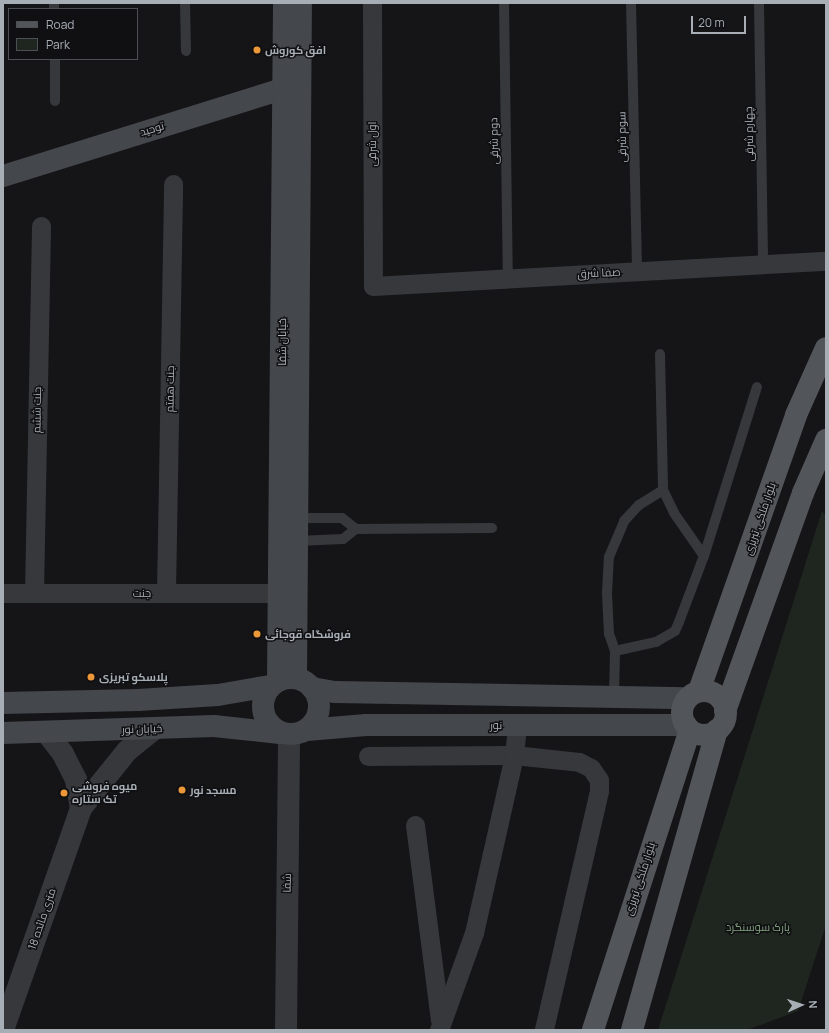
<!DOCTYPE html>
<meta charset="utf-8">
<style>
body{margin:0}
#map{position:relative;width:829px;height:1033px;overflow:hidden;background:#151517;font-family:Manrope,Cairo,sans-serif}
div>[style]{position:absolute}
.green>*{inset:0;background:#1f261f}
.service>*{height:10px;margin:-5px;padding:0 5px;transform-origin:5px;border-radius:5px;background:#36383b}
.minor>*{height:19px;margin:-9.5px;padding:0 9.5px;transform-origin:9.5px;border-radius:9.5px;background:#36383b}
.tertiary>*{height:22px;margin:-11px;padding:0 11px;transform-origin:11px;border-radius:11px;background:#36383b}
.secondary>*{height:22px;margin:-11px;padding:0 11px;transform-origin:11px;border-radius:11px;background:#44474b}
.secondary>.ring{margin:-11px;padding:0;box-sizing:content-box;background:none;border:22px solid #44474b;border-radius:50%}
.primary>*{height:22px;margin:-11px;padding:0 11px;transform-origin:11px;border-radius:11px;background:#52555a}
.primary>.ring{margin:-11px;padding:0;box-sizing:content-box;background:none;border:22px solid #52555a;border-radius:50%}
.dots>*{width:11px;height:11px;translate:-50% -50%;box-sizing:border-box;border:2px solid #101012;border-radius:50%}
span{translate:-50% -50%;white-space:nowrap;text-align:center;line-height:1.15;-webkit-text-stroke:3px #101012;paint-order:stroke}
.poi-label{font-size:11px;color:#a7aeb6;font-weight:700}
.left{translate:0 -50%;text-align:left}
.street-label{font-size:11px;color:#a7aeb6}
.park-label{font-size:11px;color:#81a17f}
.frame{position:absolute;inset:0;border:4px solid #a7aeb6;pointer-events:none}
.legend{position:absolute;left:8px;top:8px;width:130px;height:52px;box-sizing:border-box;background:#101012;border:1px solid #4c4f54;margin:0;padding:5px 7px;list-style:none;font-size:12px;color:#a7aeb6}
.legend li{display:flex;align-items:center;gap:8px;height:20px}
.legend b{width:20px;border:1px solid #4c4f54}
.north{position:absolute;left:781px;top:985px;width:40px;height:40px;-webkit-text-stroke:3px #101012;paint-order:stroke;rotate:87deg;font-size:11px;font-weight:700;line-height:16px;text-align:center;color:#a7aeb6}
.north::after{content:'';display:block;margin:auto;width:14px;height:18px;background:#a7aeb6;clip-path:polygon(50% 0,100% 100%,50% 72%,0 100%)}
.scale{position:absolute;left:691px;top:16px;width:55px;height:18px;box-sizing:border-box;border:2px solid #a7aeb6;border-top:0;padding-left:5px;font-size:12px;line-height:14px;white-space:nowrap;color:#a7aeb6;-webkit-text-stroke:3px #101012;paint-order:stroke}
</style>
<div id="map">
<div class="green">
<i style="clip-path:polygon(822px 511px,826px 516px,826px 925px,798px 1011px,747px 1030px,658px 1030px)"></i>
</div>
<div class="service">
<i style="left:54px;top:3px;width:6px;rotate:90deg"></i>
<i style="left:185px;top:3px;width:48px;rotate:88.8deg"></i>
<i style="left:504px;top:3px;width:275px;rotate:89.2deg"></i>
<i style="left:631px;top:3px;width:268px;rotate:88.7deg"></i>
<i style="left:759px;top:3px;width:261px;rotate:89.1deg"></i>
<i style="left:55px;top:59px;width:42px;rotate:90deg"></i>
<i style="left:660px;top:354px;width:136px;rotate:88.7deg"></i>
<i style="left:663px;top:490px;width:25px;rotate:64deg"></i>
<i style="left:674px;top:513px;width:52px;rotate:55.1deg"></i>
<i style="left:297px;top:518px;width:45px"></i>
<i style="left:342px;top:518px;width:18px;rotate:38deg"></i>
<i style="left:297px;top:541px;width:46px;rotate:-2.5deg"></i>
<i style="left:343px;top:539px;width:16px;rotate:-38deg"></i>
<i style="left:356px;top:529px;width:136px;rotate:-0.4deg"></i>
<i style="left:615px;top:651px;width:18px;rotate:-109deg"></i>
<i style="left:609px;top:634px;width:41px;rotate:-92.8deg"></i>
<i style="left:607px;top:593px;width:36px;rotate:-87deg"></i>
<i style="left:609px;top:557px;width:39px;rotate:-67deg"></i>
<i style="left:624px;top:521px;width:22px;rotate:-47deg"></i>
<i style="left:639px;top:505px;width:28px;rotate:-32deg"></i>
<i style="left:614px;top:696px;width:45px;rotate:-88.7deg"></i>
<i style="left:615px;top:651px;width:42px;rotate:-12.4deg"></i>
<i style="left:656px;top:642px;width:22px;rotate:-30deg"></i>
<i style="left:675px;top:631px;width:10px;rotate:-66deg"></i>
<i style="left:679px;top:622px;width:71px;rotate:-69.3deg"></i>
<i style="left:704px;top:556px;width:177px;rotate:-72.6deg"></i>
</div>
<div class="minor">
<i style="left:372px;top:3px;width:283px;rotate:89.8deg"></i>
<i style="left:373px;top:286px;width:454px;rotate:-3.2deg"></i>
<i style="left:3px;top:593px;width:278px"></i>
<i style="left:34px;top:593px;width:367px;rotate:-88.9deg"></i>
<i style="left:166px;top:593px;width:409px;rotate:-89deg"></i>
<i style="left:368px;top:756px;width:146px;rotate:-0.4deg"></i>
<i style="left:514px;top:755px;width:65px;rotate:6.1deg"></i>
<i style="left:579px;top:762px;width:13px;rotate:27deg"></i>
<i style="left:591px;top:768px;width:14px;rotate:56deg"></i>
<i style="left:599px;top:780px;width:11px;rotate:90deg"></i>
<i style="left:599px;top:791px;width:245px;rotate:103deg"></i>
<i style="left:415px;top:825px;width:197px;rotate:82.7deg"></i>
<i style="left:439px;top:1030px;width:103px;rotate:-70.2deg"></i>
<i style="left:474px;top:933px;width:182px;rotate:-77.3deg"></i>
<i style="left:514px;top:755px;width:30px;rotate:-84deg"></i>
</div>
<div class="tertiary">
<i style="left:46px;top:732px;width:28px;rotate:52deg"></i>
<i style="left:63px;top:754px;width:29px;rotate:63deg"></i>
<i style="left:76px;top:780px;width:28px;rotate:80deg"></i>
<i style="left:3px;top:1030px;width:235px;rotate:-70.6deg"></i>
<i style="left:81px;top:808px;width:73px;rotate:-51.1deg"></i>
<i style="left:127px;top:751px;width:35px;rotate:-39deg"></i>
<i style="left:286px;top:1030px;width:295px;rotate:-89.4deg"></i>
</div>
<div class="secondary">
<i style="left:3px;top:176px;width:307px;rotate:-17.3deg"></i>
<i class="ring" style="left:263px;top:678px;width:34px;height:34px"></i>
<i style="left:296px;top:678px;width:675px;rotate:-89.58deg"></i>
<i style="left:278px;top:681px;width:678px;rotate:-89.49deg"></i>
<i style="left:312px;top:688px;width:23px;rotate:10deg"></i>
<i style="left:335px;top:692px;width:352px;rotate:1deg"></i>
<i style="left:3px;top:703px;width:135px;rotate:-1.3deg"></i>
<i style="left:138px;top:700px;width:80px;rotate:-3.6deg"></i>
<i style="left:218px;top:695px;width:53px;rotate:-9.8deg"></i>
<i style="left:307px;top:730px;width:59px;rotate:-4.8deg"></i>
<i style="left:366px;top:725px;width:320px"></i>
<i style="left:3px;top:733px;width:211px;rotate:-1.9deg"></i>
<i style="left:214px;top:726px;width:66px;rotate:6.1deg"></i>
</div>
<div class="primary">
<i style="left:699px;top:691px;width:293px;rotate:-70.6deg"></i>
<i style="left:796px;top:415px;width:73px;rotate:-65.9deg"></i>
<i class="ring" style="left:682px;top:691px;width:22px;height:22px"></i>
<i style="left:725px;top:711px;width:232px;rotate:-70.3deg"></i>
<i style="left:803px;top:493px;width:58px;rotate:-66.5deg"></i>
<i style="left:593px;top:1030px;width:315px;rotate:-72.1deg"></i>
<i style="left:632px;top:1030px;width:312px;rotate:-74.2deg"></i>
</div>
<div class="dots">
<i style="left:257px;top:50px;background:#ec9838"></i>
<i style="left:257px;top:634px;background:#ec9838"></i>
<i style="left:91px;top:677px;background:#ec9838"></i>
<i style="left:182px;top:790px;background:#ec9838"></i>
<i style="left:64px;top:793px;background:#ec9838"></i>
</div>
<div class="poi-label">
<span class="left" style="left:265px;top:50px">افق کوروش</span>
<span class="left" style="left:265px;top:634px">فروشگاه قوجائی</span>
<span class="left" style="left:99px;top:677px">پلاسکو تبریزی</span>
<span class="left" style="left:72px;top:793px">میوه فروشی<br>تک ستاره</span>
<span class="left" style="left:190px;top:790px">مسجد نور</span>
</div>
<div class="street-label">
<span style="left:152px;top:129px;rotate:-17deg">توحید</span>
<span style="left:749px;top:134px;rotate:-91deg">چهارم شرقی</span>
<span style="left:622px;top:137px;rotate:-91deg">سوم شرقی</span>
<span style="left:494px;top:141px;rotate:-91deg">دوم شرقی</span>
<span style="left:372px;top:144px;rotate:-90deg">اول شرقی</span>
<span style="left:599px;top:273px;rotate:-3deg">صفا شرق</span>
<span style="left:282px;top:342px;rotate:-90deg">خیابان شفا</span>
<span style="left:170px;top:389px;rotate:-89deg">جنت هفتم</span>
<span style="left:37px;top:410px;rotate:-89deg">جنت ششم</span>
<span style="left:760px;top:519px;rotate:-71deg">بلوار ملکى تبریزى</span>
<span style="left:142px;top:593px">جنت</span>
<span style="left:496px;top:725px">نور</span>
<span style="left:142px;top:729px;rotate:-2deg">خیابان نور</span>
<span style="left:640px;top:879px;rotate:-72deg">بلوار ملکى تبریزى</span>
<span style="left:287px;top:883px;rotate:-89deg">شفا</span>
<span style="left:42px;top:919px;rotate:-71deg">18 متری مائده</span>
</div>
<div class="park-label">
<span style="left:758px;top:927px">پارک سوسنگرد</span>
</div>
<div class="frame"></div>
<ul class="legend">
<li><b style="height:5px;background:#52555a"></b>Road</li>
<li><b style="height:11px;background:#1f261f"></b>Park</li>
</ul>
<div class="north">N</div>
<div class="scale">20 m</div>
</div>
